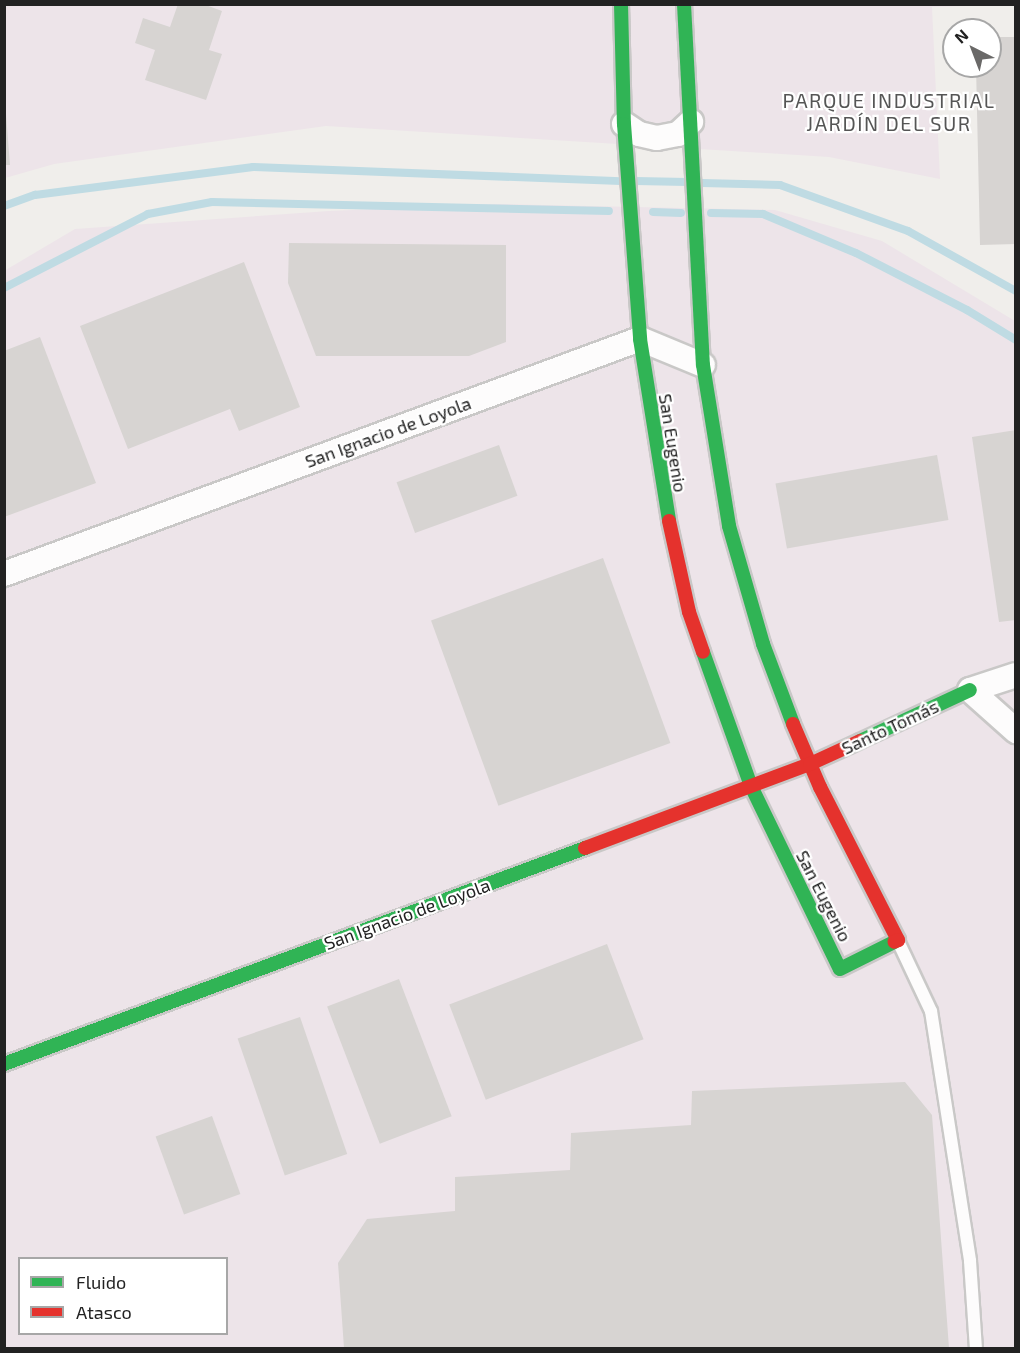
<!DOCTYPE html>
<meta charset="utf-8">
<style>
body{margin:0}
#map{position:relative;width:1020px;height:1353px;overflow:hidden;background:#f0eeeb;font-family:"Exo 2",sans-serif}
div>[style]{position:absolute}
.industrial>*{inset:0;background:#ede4e9}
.stream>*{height:8px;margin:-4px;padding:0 4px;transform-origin:4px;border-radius:4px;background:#bfdbe3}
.building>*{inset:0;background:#d7d4d2;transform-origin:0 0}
.roads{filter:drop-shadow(2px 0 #c9c8c7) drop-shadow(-2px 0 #c9c8c7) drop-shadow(0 2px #c9c8c7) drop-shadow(0 -2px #c9c8c7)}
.lane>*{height:12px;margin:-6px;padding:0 6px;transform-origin:6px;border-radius:6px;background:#fdfcfc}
.street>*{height:24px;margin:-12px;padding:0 12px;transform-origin:12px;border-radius:12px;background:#fdfcfc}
.fast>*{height:14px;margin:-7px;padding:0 7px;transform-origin:7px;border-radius:7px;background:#30b455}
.jam>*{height:14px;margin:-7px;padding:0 7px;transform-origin:7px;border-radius:7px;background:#e5322d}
span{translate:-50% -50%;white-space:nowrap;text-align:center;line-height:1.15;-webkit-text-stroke:4.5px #fff;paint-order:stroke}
.street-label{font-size:18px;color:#222}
.neighbourhood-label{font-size:20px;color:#555;letter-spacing:1.5px}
.frame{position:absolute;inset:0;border:6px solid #222;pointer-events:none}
.legend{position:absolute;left:18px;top:1257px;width:210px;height:78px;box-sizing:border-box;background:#fff;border:2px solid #a7a7a7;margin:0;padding:8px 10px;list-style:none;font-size:18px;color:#222}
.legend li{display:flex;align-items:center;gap:12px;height:30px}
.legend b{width:30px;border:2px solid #a7a7a7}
.north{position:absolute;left:942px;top:18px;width:60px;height:60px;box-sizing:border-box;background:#fff;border:2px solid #a7a7a7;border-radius:50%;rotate:318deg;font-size:16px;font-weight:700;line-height:24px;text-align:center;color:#222}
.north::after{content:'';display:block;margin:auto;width:21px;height:27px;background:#6a6968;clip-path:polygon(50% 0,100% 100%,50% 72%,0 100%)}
</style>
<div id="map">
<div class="industrial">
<i style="clip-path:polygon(5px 5px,1001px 5px,932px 7px,940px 179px,829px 157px,326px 126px,54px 164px,5px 178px)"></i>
<i style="clip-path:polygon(evenodd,495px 204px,775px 210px,882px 241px,1015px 321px,1015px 1348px,5px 1348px,4px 271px,75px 229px,329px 211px,495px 204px,20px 1258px,226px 1258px,226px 1334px,20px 1334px,20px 1258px)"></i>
</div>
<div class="stream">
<i style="left:636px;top:181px;width:51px;rotate:1.1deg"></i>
<i style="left:702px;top:183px;width:78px;rotate:1.5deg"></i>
<i style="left:780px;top:185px;width:136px;rotate:19.8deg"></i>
<i style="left:908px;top:231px;width:124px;rotate:29.1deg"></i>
<i style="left:4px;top:206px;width:33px;rotate:-20deg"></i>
<i style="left:35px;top:195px;width:220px;rotate:-7.3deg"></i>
<i style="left:253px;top:167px;width:368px;rotate:2.2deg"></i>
<i style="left:653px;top:212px;width:28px;rotate:2deg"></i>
<i style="left:711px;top:213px;width:52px;rotate:1.1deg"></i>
<i style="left:763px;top:214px;width:101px;rotate:22.8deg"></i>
<i style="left:856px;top:253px;width:125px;rotate:27.2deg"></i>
<i style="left:967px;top:310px;width:57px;rotate:31.5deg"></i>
<i style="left:4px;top:288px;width:162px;rotate:-27.2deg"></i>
<i style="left:148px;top:214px;width:65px;rotate:-10.6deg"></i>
<i style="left:212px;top:202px;width:397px;rotate:1.3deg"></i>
</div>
<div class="building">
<i style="clip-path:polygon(178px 4px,203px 4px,222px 11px,209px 50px,222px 54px,206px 100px,145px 80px,155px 50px,135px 43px,143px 18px,170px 27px)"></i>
<i style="clip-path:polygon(990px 37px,1016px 37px,1016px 244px,980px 245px,976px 66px,990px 66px)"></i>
<i style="clip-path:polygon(4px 89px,10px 165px,4px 165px)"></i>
<i style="clip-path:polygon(289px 243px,506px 245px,506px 342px,469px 356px,316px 356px,288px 283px)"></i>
<i style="clip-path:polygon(244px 262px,300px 407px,239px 431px,230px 409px,128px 449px,80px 326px)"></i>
<i style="clip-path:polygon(40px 337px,96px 483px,4px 517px,4px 351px)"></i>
<i style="clip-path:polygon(1016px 430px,1016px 620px,999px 622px,972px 437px)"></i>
<i style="left:499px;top:445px;width:54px;height:109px;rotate:70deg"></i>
<i style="left:937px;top:455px;width:66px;height:164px;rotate:80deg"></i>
<i style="left:603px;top:558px;width:197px;height:183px;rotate:70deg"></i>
<i style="left:607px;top:944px;width:102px;height:169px;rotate:69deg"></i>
<i style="left:399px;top:979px;width:147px;height:77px;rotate:69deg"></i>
<i style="left:300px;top:1017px;width:145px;height:66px;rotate:71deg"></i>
<i style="clip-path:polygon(905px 1082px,932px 1115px,949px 1348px,344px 1348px,338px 1263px,367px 1219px,455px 1211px,455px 1177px,570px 1170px,571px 1133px,691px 1125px,692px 1091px)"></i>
<i style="left:212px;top:1116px;width:83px;height:60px;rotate:70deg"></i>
</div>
<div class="roads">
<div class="lane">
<i style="left:898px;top:941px;width:77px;rotate:64.8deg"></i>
<i style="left:931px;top:1011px;width:253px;rotate:81.1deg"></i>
<i style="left:970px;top:1261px;width:87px;rotate:86.1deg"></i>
</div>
<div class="street">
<i style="left:624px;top:124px;width:18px;rotate:34deg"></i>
<i style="left:639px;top:134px;width:18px;rotate:13deg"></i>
<i style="left:657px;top:138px;width:21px;rotate:-11deg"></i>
<i style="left:678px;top:134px;width:18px;rotate:-43deg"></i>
<i style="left:4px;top:574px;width:678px;rotate:-20.28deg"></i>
<i style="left:640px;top:339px;width:68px;rotate:22.4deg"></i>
<i style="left:1016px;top:675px;width:48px;rotate:161.9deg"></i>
<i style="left:970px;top:690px;width:62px;rotate:41.7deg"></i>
</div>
<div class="fast">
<i style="left:621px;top:4px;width:120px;rotate:88.6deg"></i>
<i style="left:624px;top:124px;width:216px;rotate:85.7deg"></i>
<i style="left:640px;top:339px;width:184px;rotate:80.9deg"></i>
<i style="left:684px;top:4px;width:361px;rotate:87deg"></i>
<i style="left:703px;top:365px;width:163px;rotate:80.8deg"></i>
<i style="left:729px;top:526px;width:123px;rotate:73.9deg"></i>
<i style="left:763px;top:644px;width:85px;rotate:69.4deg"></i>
<i style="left:703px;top:652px;width:142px;rotate:70.3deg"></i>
<i style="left:751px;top:786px;width:203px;rotate:64.1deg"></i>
<i style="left:840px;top:969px;width:60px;rotate:-26.6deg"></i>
<i style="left:860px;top:741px;width:121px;rotate:-24.9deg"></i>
<i style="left:4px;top:1064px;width:620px;rotate:-20.39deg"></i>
</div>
<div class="jam">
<i style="left:669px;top:521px;width:93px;rotate:77.6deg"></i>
<i style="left:689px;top:612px;width:42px;rotate:70.7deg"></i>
<i style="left:793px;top:724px;width:69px;rotate:66.8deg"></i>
<i style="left:820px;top:787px;width:172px;rotate:63deg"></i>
<i style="left:898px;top:940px;width:4px;rotate:153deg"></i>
<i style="left:585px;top:848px;width:240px;rotate:-20.5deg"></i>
<i style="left:810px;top:764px;width:55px;rotate:-24.7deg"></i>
</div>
</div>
<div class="street-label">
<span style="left:388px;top:432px;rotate:-20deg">San Ignacio de Loyola</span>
<span style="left:673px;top:443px;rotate:81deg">San Eugenio</span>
<span style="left:890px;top:727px;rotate:-25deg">Santo Tomás</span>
<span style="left:824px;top:896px;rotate:63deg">San Eugenio</span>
<span style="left:407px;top:914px;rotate:-20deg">San Ignacio de Loyola</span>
</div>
<div class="neighbourhood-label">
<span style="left:889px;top:112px">PARQUE INDUSTRIAL<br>JARDÍN DEL SUR</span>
</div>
<div class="frame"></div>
<ul class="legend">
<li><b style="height:8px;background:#30b455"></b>Fluido</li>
<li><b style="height:8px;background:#e5322d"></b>Atasco</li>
</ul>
<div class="north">N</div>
</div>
